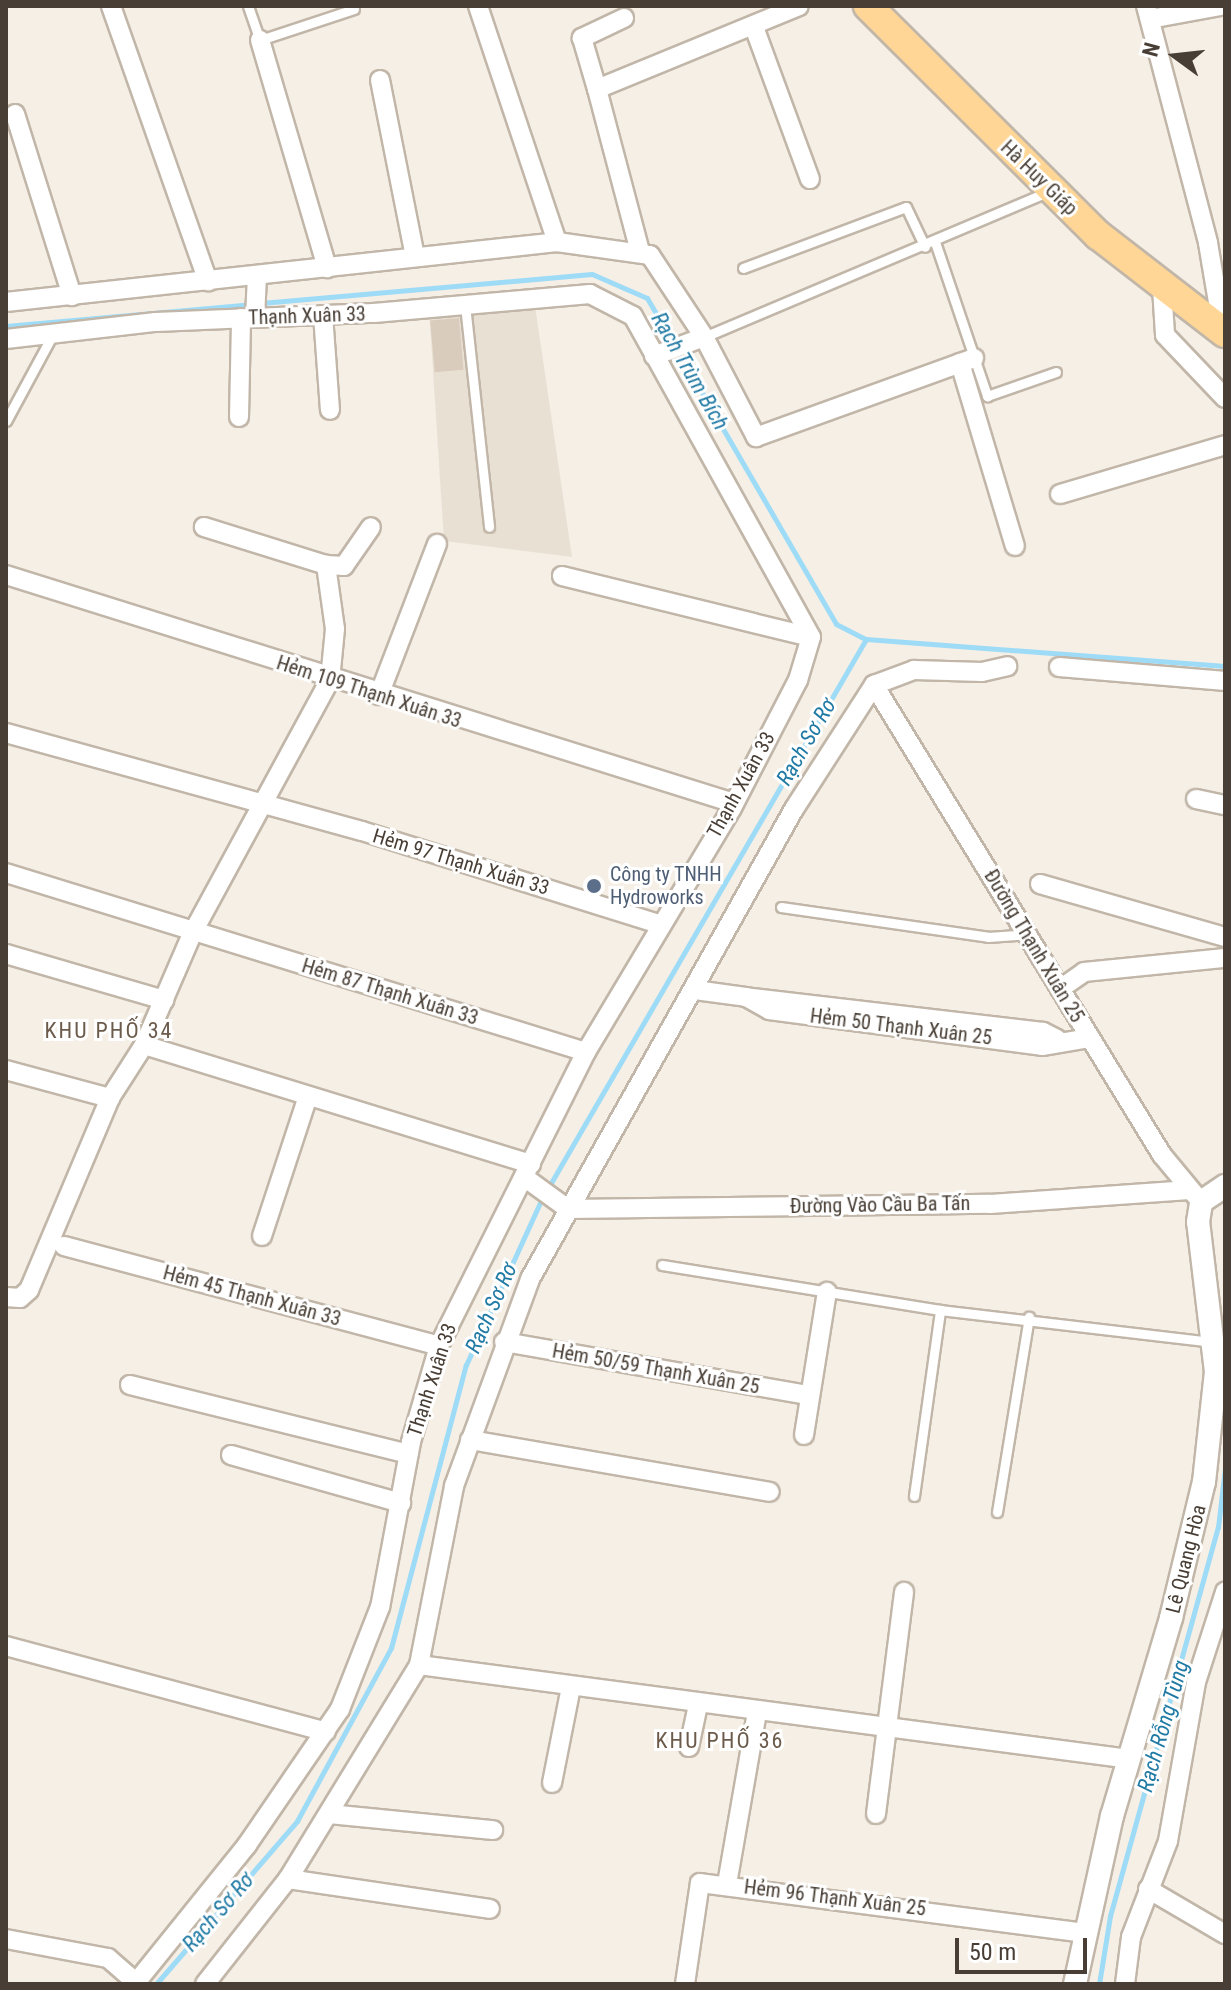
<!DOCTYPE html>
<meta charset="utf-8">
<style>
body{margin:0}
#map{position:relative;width:1231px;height:1990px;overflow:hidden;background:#f5efe6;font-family:"Roboto Condensed",sans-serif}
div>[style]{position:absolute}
.residential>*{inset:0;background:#e9e0d4}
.stream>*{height:5px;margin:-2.5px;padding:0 2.5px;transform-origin:2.5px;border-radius:2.5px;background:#9ddbf7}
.building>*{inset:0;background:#daccbd;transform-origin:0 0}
.roads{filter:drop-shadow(2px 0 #c1b6a8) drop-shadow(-2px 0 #c1b6a8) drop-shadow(0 2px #c1b6a8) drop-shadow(0 -2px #c1b6a8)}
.service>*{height:9px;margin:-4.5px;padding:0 4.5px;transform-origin:4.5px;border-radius:4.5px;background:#fff}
.minor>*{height:18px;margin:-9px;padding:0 9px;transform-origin:9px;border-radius:9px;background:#fff}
.tertiary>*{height:22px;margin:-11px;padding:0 11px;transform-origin:11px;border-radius:11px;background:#fff}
.primary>*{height:28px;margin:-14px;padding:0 14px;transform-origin:14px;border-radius:14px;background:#ffd695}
.dots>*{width:22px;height:22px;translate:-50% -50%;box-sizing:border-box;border:4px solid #fff;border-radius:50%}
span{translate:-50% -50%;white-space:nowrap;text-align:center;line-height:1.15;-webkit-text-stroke:6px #fff;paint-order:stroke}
.street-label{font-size:20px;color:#483e35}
.service-label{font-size:20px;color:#4e5e75}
.left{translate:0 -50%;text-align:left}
.water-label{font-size:22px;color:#217aa4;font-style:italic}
.neighbourhood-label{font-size:22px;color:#6c5b4b;letter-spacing:2px}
.frame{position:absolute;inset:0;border:8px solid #483e35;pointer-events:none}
.north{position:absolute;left:1135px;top:16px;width:80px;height:80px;-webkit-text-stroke:6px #fff;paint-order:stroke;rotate:285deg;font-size:22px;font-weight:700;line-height:32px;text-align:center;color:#483e35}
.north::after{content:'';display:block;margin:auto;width:28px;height:36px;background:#483e35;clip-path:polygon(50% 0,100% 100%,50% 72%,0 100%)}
.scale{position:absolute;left:955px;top:1938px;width:132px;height:36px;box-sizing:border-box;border:4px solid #483e35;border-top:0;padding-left:10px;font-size:24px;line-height:28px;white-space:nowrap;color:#483e35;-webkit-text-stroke:6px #fff;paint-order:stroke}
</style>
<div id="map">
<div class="residential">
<i style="clip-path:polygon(534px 299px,572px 557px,444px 541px,429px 308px)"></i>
</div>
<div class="stream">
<i style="left:261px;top:303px;width:332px;rotate:-5deg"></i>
<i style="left:592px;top:274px;width:60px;rotate:23.6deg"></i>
<i style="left:647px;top:298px;width:53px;rotate:59.6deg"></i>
<i style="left:6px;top:326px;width:246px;rotate:-5.1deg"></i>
<i style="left:679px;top:353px;width:313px;rotate:59.9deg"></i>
<i style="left:836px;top:624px;width:34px;rotate:27deg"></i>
<i style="left:866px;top:639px;width:360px;rotate:4.3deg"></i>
<i style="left:548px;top:1188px;width:634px;rotate:-59.92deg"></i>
<i style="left:156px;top:1984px;width:216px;rotate:-49.1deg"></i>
<i style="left:297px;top:1821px;width:197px;rotate:-61.5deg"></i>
<i style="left:391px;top:1648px;width:293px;rotate:-75.2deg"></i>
<i style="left:466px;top:1365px;width:186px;rotate:-65.5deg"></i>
<i style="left:1099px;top:1984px;width:69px;rotate:-80.8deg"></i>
<i style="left:1110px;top:1916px;width:404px;rotate:-74.5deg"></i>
<i style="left:1218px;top:1527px;width:59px;rotate:-83.2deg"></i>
</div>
<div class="building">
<i style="left:459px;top:318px;width:52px;height:29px;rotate:85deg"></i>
</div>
<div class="roads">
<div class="service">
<i style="left:248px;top:6px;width:36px;rotate:71deg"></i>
<i style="left:260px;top:40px;width:99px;rotate:-18.3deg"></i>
<i style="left:935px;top:242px;width:163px;rotate:71.3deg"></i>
<i style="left:987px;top:396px;width:73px;rotate:-19.2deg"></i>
<i style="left:743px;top:268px;width:174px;rotate:-20.5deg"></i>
<i style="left:906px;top:207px;width:44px;rotate:64.6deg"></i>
<i style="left:465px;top:305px;width:223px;rotate:83.8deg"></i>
<i style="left:704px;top:337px;width:373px;rotate:-22.9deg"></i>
<i style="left:6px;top:421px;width:99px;rotate:-61.6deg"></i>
<i style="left:781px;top:907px;width:209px;rotate:8.2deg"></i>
<i style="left:988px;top:937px;width:39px;rotate:-4deg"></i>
<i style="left:662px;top:1265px;width:282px;rotate:9.2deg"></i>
<i style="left:940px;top:1310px;width:275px;rotate:6.7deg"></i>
<i style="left:914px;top:1496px;width:188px;rotate:-82deg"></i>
<i style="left:997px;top:1512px;width:198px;rotate:-80.7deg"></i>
</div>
<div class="minor">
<i style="left:111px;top:6px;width:292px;rotate:70.6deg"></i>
<i style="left:478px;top:6px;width:249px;rotate:71.5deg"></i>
<i style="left:1146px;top:6px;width:245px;rotate:75.3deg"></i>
<i style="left:1208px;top:243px;width:90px;rotate:80.4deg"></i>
<i style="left:624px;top:18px;width:47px;rotate:154.5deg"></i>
<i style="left:582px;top:38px;width:53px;rotate:73.6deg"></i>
<i style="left:597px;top:89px;width:218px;rotate:-22.3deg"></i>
<i style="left:1150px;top:19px;width:72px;rotate:-10.4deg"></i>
<i style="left:754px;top:27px;width:162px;rotate:69.8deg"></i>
<i style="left:260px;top:40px;width:238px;rotate:73.6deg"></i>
<i style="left:380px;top:80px;width:179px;rotate:78.8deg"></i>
<i style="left:597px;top:89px;width:169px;rotate:75.2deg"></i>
<i style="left:15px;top:114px;width:191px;rotate:72.6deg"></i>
<i style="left:1162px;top:287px;width:48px;rotate:86.4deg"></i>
<i style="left:1165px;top:335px;width:87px;rotate:46.4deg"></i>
<i style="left:6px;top:302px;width:554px;rotate:-6.21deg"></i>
<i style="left:557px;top:242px;width:94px;rotate:8deg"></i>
<i style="left:650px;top:255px;width:98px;rotate:56.6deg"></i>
<i style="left:704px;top:337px;width:113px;rotate:62.5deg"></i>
<i style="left:756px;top:437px;width:232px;rotate:-19.9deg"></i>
<i style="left:323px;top:315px;width:95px;rotate:85.8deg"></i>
<i style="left:255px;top:318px;width:42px;rotate:-87.3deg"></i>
<i style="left:6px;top:339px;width:151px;rotate:-6.5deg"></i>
<i style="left:156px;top:322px;width:218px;rotate:-2.4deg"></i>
<i style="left:374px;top:313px;width:217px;rotate:-5deg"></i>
<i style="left:590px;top:294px;width:48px;rotate:27.1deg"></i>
<i style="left:633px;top:316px;width:367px;rotate:61deg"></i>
<i style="left:811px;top:637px;width:45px;rotate:106.8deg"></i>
<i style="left:798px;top:680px;width:144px;rotate:117.3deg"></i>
<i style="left:732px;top:808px;width:284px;rotate:120.9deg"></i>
<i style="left:586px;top:1052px;width:329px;rotate:116.6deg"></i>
<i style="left:439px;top:1346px;width:100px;rotate:106.3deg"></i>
<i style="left:411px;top:1442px;width:168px;rotate:100.6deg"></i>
<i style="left:380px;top:1607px;width:110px;rotate:111.4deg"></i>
<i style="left:340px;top:1709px;width:165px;rotate:124.4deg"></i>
<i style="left:247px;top:1845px;width:179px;rotate:128.9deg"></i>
<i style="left:654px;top:356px;width:53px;rotate:-20.8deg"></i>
<i style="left:960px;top:363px;width:191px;rotate:73.3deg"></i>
<i style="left:239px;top:417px;width:99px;rotate:-88.8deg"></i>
<i style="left:1060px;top:494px;width:172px;rotate:-16.5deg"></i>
<i style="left:326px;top:565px;width:18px;rotate:3deg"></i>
<i style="left:344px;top:566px;width:47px;rotate:-55.3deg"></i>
<i style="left:6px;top:575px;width:763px;rotate:17.39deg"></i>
<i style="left:562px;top:576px;width:256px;rotate:13.8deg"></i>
<i style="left:1059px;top:667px;width:167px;rotate:4.8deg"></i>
<i style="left:874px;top:685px;width:551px;rotate:58.5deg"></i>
<i style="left:1162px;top:1155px;width:53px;rotate:50.3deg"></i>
<i style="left:379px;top:695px;width:162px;rotate:-69deg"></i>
<i style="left:6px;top:733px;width:369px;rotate:15.4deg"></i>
<i style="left:362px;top:831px;width:311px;rotate:17.4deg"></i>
<i style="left:1196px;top:799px;width:30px;rotate:12deg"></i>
<i style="left:6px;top:873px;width:607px;rotate:17.15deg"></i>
<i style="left:1040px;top:884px;width:192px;rotate:16deg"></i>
<i style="left:6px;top:954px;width:165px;rotate:16.2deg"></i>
<i style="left:1060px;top:989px;width:29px;rotate:-35deg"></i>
<i style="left:1084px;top:972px;width:142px;rotate:-5.7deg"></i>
<i style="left:695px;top:990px;width:51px;rotate:7.8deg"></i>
<i style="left:1057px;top:1039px;width:16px;rotate:-153deg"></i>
<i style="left:1043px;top:1032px;width:299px;rotate:-173.3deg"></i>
<i style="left:746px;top:997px;width:26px;rotate:29deg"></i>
<i style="left:769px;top:1010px;width:275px;rotate:7.5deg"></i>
<i style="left:1042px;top:1046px;width:49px;rotate:-9.5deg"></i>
<i style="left:144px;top:1045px;width:123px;rotate:-66.6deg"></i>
<i style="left:193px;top:932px;width:287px;rotate:-61.5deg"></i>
<i style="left:330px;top:680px;width:51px;rotate:-84.4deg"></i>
<i style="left:335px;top:629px;width:65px;rotate:-98deg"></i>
<i style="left:326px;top:565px;width:128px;rotate:-162.7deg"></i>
<i style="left:6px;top:1070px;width:108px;rotate:15.1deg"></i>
<i style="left:524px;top:1177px;width:54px;rotate:36deg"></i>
<i style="left:568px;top:1209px;width:422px;rotate:-0.7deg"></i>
<i style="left:990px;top:1204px;width:200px;rotate:-4deg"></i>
<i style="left:262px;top:1236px;width:147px;rotate:-71.8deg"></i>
<i style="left:64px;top:1246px;width:388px;rotate:14.9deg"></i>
<i style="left:6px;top:1297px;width:14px;rotate:4deg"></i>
<i style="left:20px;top:1298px;width:12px;rotate:-42deg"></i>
<i style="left:29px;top:1290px;width:208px;rotate:-67.1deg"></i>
<i style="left:110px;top:1098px;width:63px;rotate:-57.3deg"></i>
<i style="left:144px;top:1045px;width:405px;rotate:17.1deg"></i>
<i style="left:504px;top:1342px;width:310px;rotate:9.9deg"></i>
<i style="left:130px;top:1385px;width:287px;rotate:13.9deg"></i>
<i style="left:804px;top:1435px;width:145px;rotate:-80.9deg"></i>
<i style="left:470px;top:1440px;width:304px;rotate:9.8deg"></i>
<i style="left:231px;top:1455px;width:177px;rotate:15.8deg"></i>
<i style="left:6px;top:1646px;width:331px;rotate:15deg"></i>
<i style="left:419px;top:1665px;width:716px;rotate:7.54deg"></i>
<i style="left:689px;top:1747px;width:43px;rotate:-77.9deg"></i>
<i style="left:552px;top:1783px;width:98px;rotate:-78.8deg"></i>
<i style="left:329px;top:1814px;width:165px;rotate:5.6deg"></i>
<i style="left:876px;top:1814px;width:224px;rotate:-82.8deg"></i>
<i style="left:288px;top:1879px;width:204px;rotate:8.4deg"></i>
<i style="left:727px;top:1884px;width:175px;rotate:-80.1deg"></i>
<i style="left:1148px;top:1889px;width:89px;rotate:30.3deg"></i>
<i style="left:6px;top:1939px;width:104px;rotate:10.6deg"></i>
<i style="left:108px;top:1958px;width:40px;rotate:41deg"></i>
<i style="left:205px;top:1984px;width:134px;rotate:-51.7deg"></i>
<i style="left:288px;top:1879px;width:251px;rotate:-58.5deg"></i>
<i style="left:419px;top:1665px;width:182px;rotate:-78.9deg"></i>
<i style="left:454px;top:1486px;width:221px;rotate:-69.8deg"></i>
<i style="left:530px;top:1279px;width:539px;rotate:-60.68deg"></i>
<i style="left:794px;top:809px;width:148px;rotate:-57.2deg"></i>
<i style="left:874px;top:685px;width:43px;rotate:-20.6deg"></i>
<i style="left:914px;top:670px;width:68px;rotate:1.7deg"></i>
<i style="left:982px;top:672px;width:26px;rotate:-13deg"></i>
<i style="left:685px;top:1984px;width:102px;rotate:-81.6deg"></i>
<i style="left:700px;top:1883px;width:389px;rotate:7.4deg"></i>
<i style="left:1125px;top:1984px;width:47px;rotate:-82.7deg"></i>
<i style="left:1131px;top:1937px;width:103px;rotate:-68.9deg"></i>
<i style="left:1168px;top:1841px;width:161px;rotate:-80deg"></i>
<i style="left:1196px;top:1682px;width:95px;rotate:-72.1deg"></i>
</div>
<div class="tertiary">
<i style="left:1075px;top:1984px;width:172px;rotate:-77.6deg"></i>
<i style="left:1112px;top:1816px;width:207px;rotate:-73.4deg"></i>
<i style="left:1171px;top:1618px;width:140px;rotate:-76.4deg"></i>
<i style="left:1204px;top:1482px;width:111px;rotate:-83.8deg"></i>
<i style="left:1216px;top:1372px;width:151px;rotate:-96.8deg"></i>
<i style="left:1198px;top:1222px;width:20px;rotate:-81deg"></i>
<i style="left:1201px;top:1202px;width:29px;rotate:-34deg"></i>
</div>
<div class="primary">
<i style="left:868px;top:6px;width:325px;rotate:44.9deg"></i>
<i style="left:1098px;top:235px;width:160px;rotate:37.7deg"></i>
</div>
</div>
<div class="dots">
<i style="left:594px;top:886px;background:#5c6f8a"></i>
</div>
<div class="street-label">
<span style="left:1039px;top:178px;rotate:44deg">Hà Huy Giáp</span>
<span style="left:307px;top:316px;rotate:-2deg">Thạnh Xuân 33</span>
<span style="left:369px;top:692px;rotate:18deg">Hẻm 109 Thạnh Xuân 33</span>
<span style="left:741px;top:785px;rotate:-61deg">Thạnh Xuân 33</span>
<span style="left:461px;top:862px;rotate:17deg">Hẻm 97 Thạnh Xuân 33</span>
<span style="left:1034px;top:946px;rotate:59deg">Đường Thạnh Xuân 25</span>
<span style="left:390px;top:992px;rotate:17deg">Hẻm 87 Thạnh Xuân 33</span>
<span style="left:901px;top:1027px;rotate:7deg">Hẻm 50 Thạnh Xuân 25</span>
<span style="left:880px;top:1205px;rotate:-1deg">Đường Vào Cầu Ba Tấn</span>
<span style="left:252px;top:1296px;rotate:15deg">Hẻm 45 Thạnh Xuân 33</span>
<span style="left:656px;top:1369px;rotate:10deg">Hẻm 50/59 Thạnh Xuân 25</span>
<span style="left:432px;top:1380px;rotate:-72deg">Thạnh Xuân 33</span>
<span style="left:1186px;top:1559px;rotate:-76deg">Lê Quang Hòa</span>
<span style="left:835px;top:1898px;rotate:7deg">Hẻm 96 Thạnh Xuân 25</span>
</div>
<div class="service-label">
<span class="left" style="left:610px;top:886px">Công ty TNHH<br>Hydroworks</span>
</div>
<div class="water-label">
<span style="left:690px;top:371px;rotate:60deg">Rạch Trùm Bích</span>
<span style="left:806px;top:742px;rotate:-60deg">Rạch Sơ Rơ</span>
<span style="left:491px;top:1308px;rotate:-66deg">Rạch Sơ Rơ</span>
<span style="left:1163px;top:1726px;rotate:-74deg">Rạch Rỗng Tùng</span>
<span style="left:218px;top:1912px;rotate:-49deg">Rạch Sơ Rơ</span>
</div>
<div class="neighbourhood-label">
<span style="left:109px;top:1031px">KHU PHỐ 34</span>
<span style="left:720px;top:1741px">KHU PHỐ 36</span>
</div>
<div class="frame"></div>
<div class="north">N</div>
<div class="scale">50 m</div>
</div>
